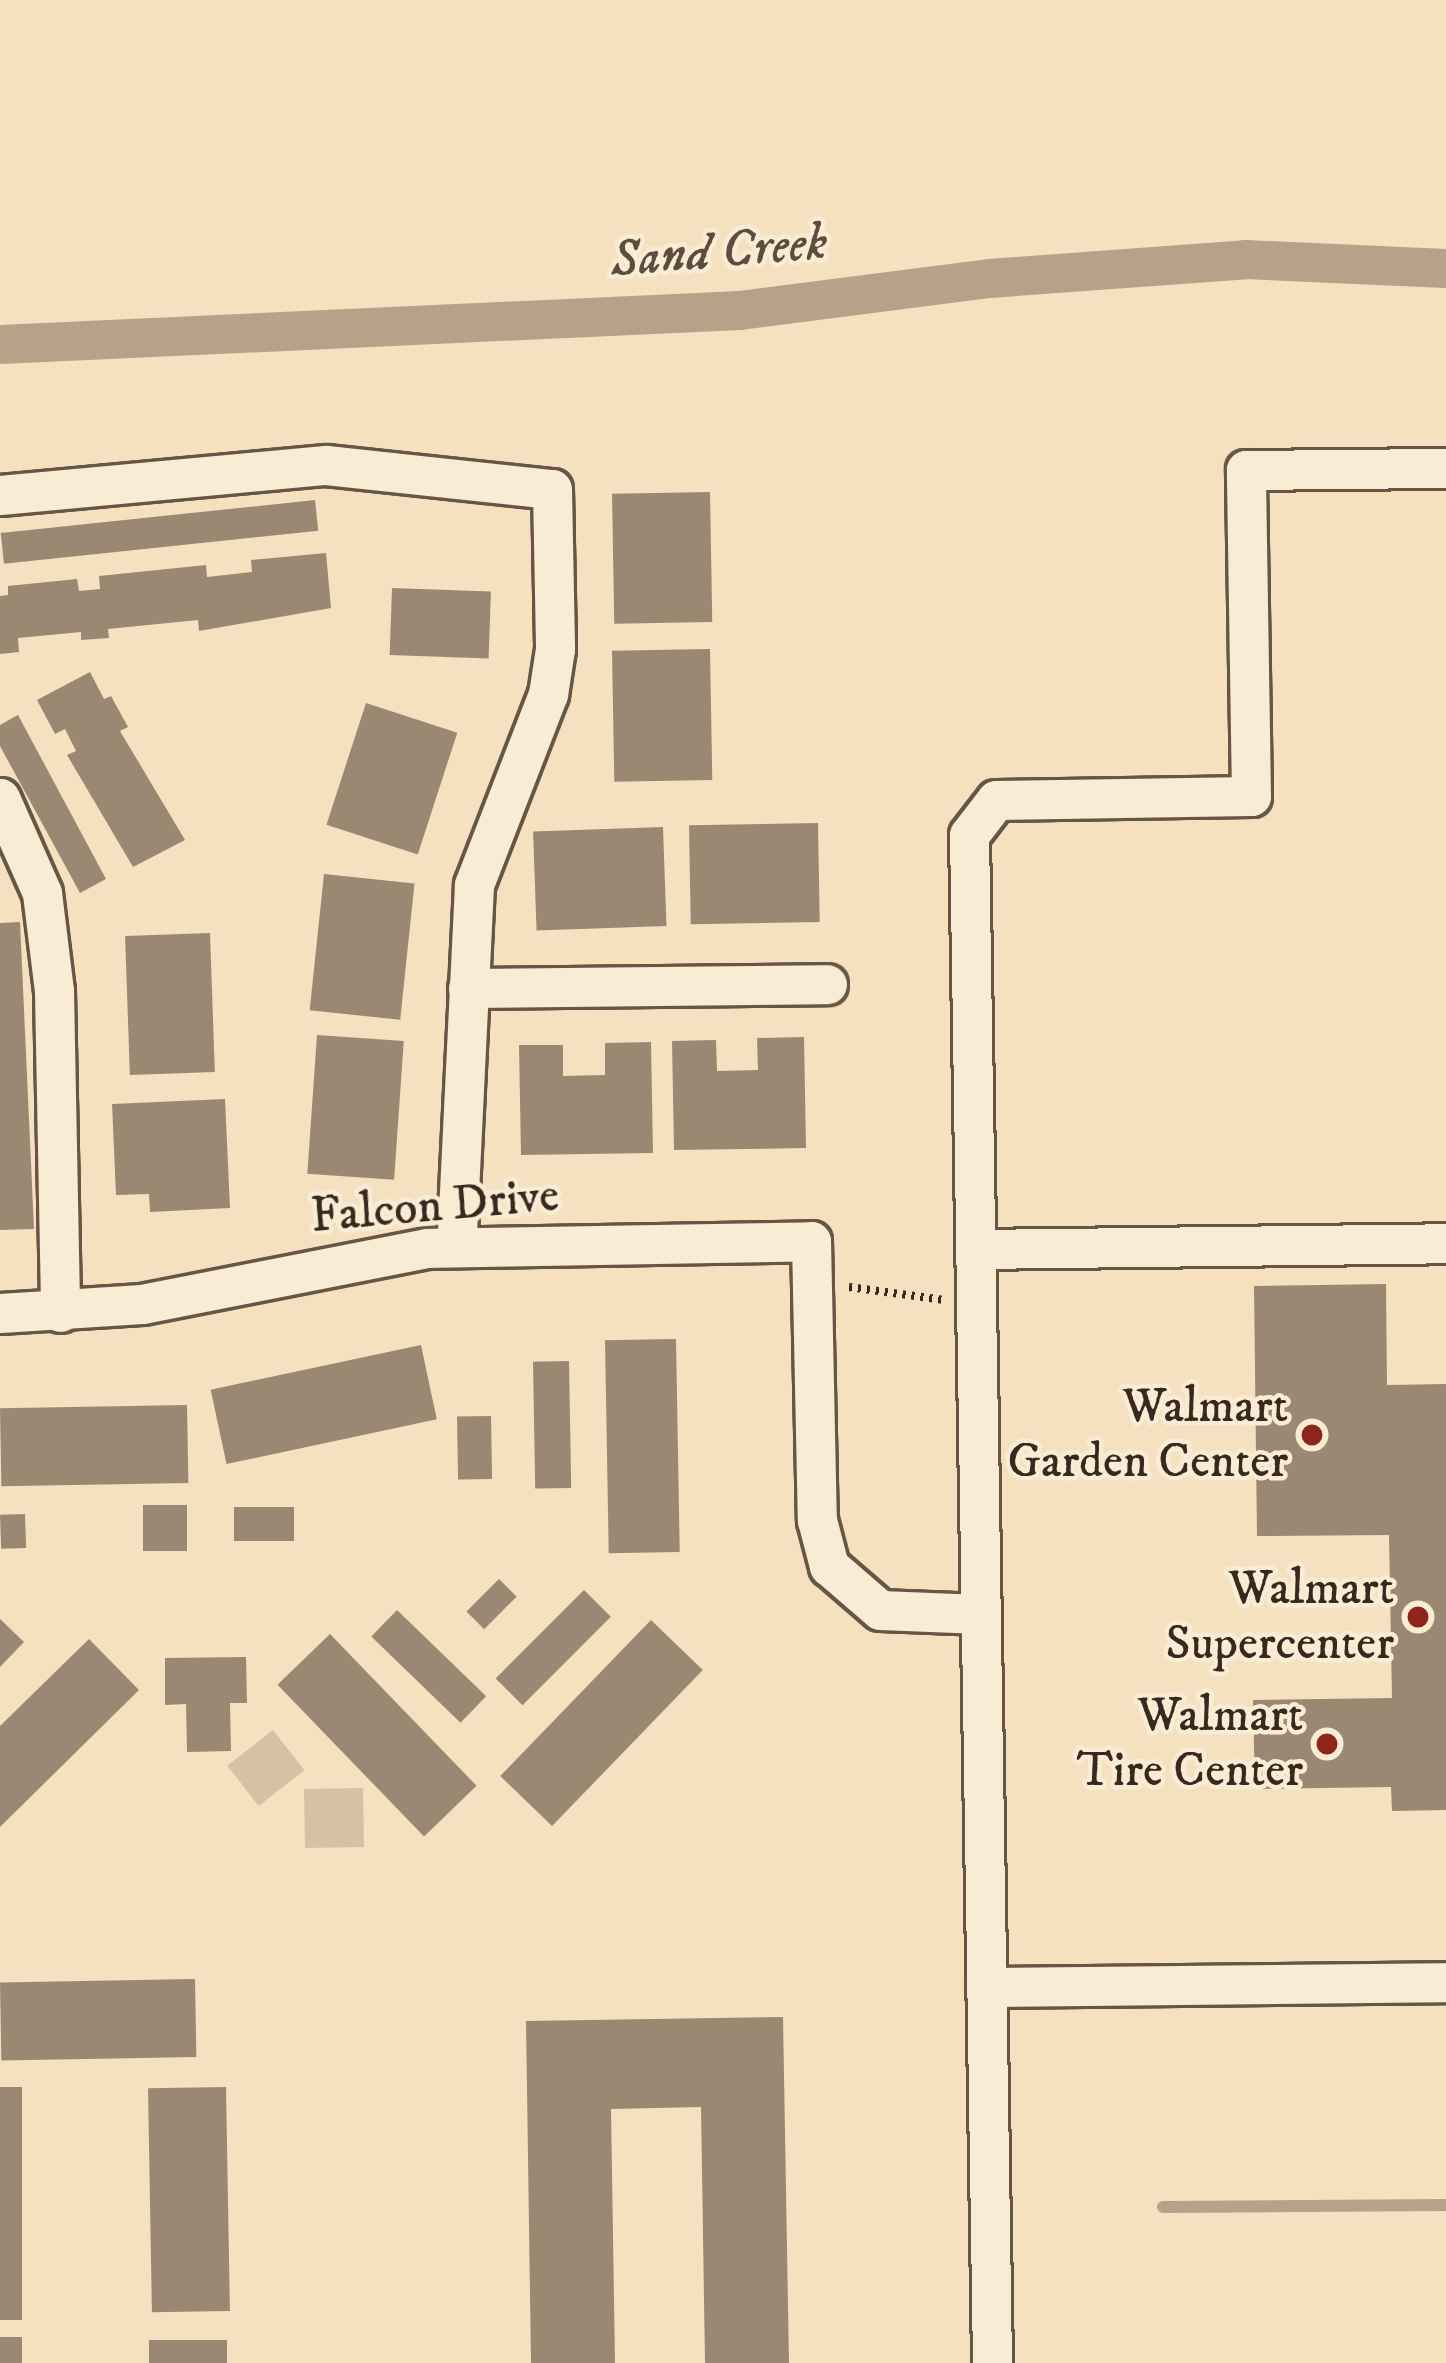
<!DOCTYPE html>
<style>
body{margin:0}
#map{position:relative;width:1446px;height:2363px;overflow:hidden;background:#f5e1bf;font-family:"IM FELL DW Pica",serif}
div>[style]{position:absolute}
.green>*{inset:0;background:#d5c2a4;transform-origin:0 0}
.stream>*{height:12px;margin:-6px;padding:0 6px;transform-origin:6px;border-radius:6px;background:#b5a288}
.canal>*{height:39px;margin:-19.5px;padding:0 19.5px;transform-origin:19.5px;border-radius:19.5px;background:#b5a288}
.building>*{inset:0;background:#9a8872;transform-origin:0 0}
.path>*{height:8px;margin-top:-4px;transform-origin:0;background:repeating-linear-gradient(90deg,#38281e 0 3px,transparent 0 9px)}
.roads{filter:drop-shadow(3px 0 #675646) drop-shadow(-3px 0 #675646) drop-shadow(0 3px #675646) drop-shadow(0 -3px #675646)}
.minor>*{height:39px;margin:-19.5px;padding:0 19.5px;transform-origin:19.5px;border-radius:19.5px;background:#f8ecd5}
.dots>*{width:33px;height:33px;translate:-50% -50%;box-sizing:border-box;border:6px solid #f8ecd5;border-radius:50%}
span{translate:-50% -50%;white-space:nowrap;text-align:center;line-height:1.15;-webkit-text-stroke:9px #f8ecd5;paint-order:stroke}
.street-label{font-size:48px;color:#38281e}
.poi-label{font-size:48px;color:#38281e}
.right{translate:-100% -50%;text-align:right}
.water-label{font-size:51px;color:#5e4d3e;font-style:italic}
</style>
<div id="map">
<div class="green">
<i style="left:273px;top:1730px;width:51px;height:58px;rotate:52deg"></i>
<i style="left:363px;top:1788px;width:59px;height:59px;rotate:89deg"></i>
</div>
<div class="stream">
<i style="left:1163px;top:2207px;width:283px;rotate:-0.4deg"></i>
</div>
<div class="canal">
<i style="left:0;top:344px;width:740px;rotate:-2.63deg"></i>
<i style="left:739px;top:310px;width:252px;rotate:-7.3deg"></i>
<i style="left:989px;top:278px;width:257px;rotate:-4.2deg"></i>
<i style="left:1245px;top:259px;width:201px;rotate:2.6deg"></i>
</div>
<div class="building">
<i style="left:710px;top:492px;width:130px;height:98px;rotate:89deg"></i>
<i style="left:315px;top:500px;width:31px;height:316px;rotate:84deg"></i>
<i style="clip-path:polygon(326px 553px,331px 608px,199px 631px,198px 620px,108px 629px,109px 638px,81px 640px,81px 632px,18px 638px,19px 652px,0 654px,0 596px,8px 595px,8px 586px,77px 579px,79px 591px,100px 589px,99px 576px,206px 565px,207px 577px,252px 572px,251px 560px)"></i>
<i style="left:392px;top:588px;width:99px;height:67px;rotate:2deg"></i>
<i style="left:710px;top:649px;width:131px;height:98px;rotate:89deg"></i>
<i style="clip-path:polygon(90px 672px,104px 699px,111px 696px,128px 727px,120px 731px,185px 840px,133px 867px,67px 755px,76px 751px,65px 729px,55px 734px,37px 700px)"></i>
<i style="left:366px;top:703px;width:96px;height:128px;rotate:18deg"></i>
<i style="clip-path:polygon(18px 715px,106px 879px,80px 893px,0 746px,0 725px)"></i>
<i style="left:818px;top:823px;width:99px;height:129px;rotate:89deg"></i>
<i style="left:663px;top:827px;width:99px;height:130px;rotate:88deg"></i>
<i style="left:324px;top:874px;width:91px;height:137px;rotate:6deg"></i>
<i style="clip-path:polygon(20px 922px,34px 1229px,0 1230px,0 923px)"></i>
<i style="left:210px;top:933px;width:139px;height:85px;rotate:88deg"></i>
<i style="left:317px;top:1035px;width:87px;height:139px;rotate:4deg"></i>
<i style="clip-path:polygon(804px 1037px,806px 1148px,674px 1150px,672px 1041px,716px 1040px,717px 1071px,758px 1070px,757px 1038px)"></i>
<i style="clip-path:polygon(651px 1042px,653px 1153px,521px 1155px,519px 1045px,563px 1045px,563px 1076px,605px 1075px,605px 1043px)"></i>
<i style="clip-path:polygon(225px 1099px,230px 1208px,150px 1212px,149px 1194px,116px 1195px,112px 1104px)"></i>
<i style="clip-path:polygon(1386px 1284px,1387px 1385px,1446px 1384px,1446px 1810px,1392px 1811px,1391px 1787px,1255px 1789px,1253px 1700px,1392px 1698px,1389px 1535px,1257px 1536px,1254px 1286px)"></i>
<i style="left:676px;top:1339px;width:213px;height:71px;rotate:89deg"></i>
<i style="left:421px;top:1345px;width:76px;height:215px;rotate:78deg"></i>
<i style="left:569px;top:1361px;width:127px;height:36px;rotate:89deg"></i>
<i style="left:187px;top:1405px;width:78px;height:187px;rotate:89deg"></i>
<i style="left:491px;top:1416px;width:63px;height:34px;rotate:89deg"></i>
<i style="left:143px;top:1505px;width:44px;height:46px"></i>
<i style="left:234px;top:1507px;width:60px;height:34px"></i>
<i style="left:25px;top:1514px;width:34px;height:25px;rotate:88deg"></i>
<i style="left:499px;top:1579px;width:25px;height:46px;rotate:45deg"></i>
<i style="left:584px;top:1590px;width:38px;height:125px;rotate:45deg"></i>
<i style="left:397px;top:1610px;width:124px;height:37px;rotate:44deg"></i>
<i style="clip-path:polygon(0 1619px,24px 1642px,0 1667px)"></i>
<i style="left:651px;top:1620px;width:72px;height:217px;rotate:44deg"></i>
<i style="left:330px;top:1634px;width:211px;height:73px;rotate:46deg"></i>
<i style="clip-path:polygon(89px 1639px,139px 1690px,0 1827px,0 1726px)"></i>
<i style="clip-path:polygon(246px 1657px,247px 1703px,230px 1703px,231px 1751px,187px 1752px,186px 1704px,165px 1705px,165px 1658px)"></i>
<i style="left:195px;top:1979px;width:78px;height:195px;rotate:89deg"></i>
<i style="clip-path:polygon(783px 2017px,789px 2363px,705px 2363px,701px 2107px,611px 2109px,615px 2363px,531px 2363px,526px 2021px)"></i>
<i style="left:0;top:2087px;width:22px;height:233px"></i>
<i style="left:226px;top:2087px;width:224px;height:78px;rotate:89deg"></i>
<i style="left:22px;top:2337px;width:26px;height:22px;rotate:90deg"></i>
<i style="left:149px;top:2340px;width:78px;height:23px"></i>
</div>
<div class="path">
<i style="left:849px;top:1287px;width:96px;rotate:7.8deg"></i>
</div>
<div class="roads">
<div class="minor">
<i style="left:0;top:495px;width:327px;rotate:-5.3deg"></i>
<i style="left:326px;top:465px;width:227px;rotate:6.1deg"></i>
<i style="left:552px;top:489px;width:160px;rotate:88.9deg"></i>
<i style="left:555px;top:649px;width:46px;rotate:98.8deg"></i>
<i style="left:548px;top:694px;width:205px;rotate:111.2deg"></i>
<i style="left:474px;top:885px;width:362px;rotate:92.8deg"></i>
<i style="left:0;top:798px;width:104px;rotate:66.1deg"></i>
<i style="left:42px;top:893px;width:99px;rotate:83deg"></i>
<i style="left:54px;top:991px;width:321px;rotate:88.9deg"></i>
<i style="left:468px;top:988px;width:359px;rotate:-0.6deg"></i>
<i style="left:975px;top:1249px;width:471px;rotate:-0.7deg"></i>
<i style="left:0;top:1313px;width:142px;rotate:-3.6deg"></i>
<i style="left:142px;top:1304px;width:291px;rotate:-11.1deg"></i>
<i style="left:428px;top:1248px;width:383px;rotate:-1deg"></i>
<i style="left:811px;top:1241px;width:279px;rotate:88.8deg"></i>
<i style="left:817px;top:1520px;width:48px;rotate:75.4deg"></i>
<i style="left:829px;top:1566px;width:67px;rotate:40.8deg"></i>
<i style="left:880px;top:1610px;width:101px;rotate:2.3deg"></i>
<i style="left:986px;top:1987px;width:460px;rotate:-0.6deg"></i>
<i style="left:992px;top:2363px;width:1528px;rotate:-90.86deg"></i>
<i style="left:969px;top:835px;width:44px;rotate:-52.4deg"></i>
<i style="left:996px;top:800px;width:255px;rotate:-0.9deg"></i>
<i style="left:1251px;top:796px;width:326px;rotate:-90.9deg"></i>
<i style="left:1246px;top:470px;width:200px;rotate:-0.6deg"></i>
</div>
</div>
<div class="dots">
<i style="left:1312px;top:1435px;background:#8f2418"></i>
<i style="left:1418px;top:1617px;background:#8f2418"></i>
<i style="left:1327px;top:1744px;background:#8f2418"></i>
</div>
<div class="street-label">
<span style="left:435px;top:1207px;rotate:-5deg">Falcon Drive</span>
</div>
<div class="poi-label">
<span class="right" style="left:1288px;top:1435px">Walmart<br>Garden Center</span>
<span class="right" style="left:1394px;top:1617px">Walmart<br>Supercenter</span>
<span class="right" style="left:1303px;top:1744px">Walmart<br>Tire Center</span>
</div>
<div class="water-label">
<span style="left:719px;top:252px;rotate:-5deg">Sand Creek</span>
</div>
</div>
